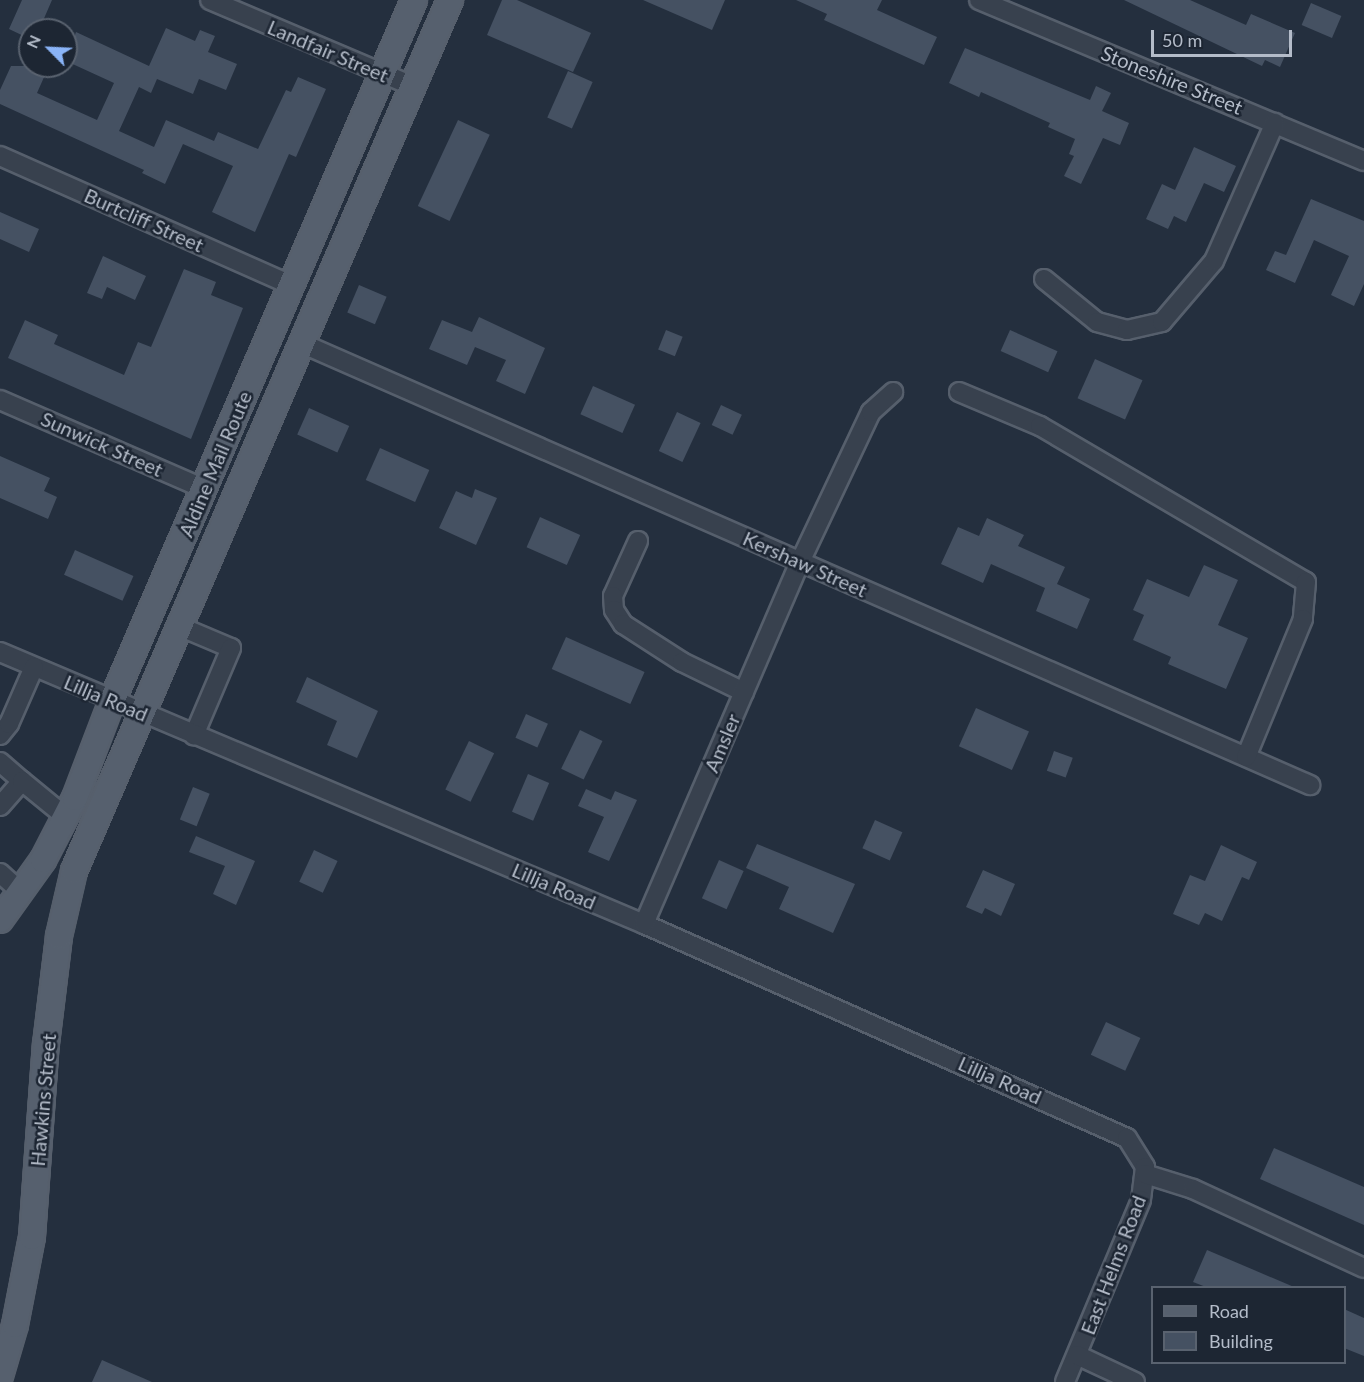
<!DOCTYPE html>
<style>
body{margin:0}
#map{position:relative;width:1364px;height:1382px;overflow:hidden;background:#242f3e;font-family:Lato,sans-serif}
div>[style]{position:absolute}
.building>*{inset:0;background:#455162;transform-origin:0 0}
.roads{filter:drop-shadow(2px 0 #565f6c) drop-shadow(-2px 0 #565f6c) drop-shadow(0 2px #565f6c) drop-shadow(0 -2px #565f6c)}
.minor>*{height:18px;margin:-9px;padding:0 9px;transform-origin:9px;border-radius:9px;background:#38414e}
.major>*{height:24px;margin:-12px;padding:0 12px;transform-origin:12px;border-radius:12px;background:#56606e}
span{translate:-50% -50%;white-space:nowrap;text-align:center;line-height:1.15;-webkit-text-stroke:5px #1d2633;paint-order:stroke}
.street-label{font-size:20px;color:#b4bcc9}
.legend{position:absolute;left:1151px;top:1286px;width:195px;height:78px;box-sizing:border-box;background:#1d2633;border:2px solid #59626f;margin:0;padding:8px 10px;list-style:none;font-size:18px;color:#b4bcc9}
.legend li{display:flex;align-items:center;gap:12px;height:30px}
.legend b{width:30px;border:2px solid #59626f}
.north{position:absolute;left:18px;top:18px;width:60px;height:60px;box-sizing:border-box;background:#1d2633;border:2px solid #59626f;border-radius:50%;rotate:294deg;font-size:16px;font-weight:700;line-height:24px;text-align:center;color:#b4bcc9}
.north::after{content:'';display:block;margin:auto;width:21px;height:27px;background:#8ab4f8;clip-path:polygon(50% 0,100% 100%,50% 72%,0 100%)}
.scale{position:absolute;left:1151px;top:30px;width:141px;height:27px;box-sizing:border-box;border:3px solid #b4bcc9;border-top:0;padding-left:8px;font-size:18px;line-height:21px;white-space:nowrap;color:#b4bcc9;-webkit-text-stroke:4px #1d2633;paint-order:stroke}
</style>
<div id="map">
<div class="building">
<i style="clip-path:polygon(22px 0,52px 0,39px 30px,30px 30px,30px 39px,9px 29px)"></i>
<i style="clip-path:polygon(502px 0,517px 0,591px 33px,573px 72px,487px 35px)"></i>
<i style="clip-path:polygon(643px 0,725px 0,712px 30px)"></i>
<i style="clip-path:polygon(796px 0,882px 0,877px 10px,937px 37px,924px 65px,824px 20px,827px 14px)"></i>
<i style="clip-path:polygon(1124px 0,1190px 0,1246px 25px,1251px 14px,1295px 33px,1280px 67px,1265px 60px,1262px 66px)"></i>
<i style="left:1311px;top:3px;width:33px;height:24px;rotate:23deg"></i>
<i style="clip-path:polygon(166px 28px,195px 41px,200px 30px,215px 36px,208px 52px,237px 64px,226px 90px,199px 79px,193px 94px,157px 79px,151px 93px,139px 87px,119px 131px,154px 147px,166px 120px,214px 141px,218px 132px,258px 149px,286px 90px,291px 92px,298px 77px,326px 89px,296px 157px,289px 154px,255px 232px,212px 212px,233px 166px,183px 144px,165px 184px,142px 173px,144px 170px,0 104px,0 90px,11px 66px,49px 66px,37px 93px,97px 120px,114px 83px,66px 61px,76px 32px,149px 66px)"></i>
<i style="clip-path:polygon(965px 48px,1090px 100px,1096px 86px,1111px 93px,1102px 111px,1129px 123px,1120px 145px,1103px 138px,1081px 184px,1064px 176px,1074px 156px,1069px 154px,1075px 139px,1048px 127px,1050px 123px,981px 92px,979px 97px,949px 83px)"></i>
<i style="left:568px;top:71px;width:27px;height:51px;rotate:24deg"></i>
<i style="left:458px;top:120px;width:35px;height:95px;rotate:25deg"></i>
<i style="clip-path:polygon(1194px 147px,1236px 166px,1224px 192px,1204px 183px,1186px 222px,1174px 216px,1168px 229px,1146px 219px,1162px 184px,1175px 190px)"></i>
<i style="clip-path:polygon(1311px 199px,1364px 221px,1364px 284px,1354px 306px,1331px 295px,1349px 256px,1314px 240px,1295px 283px,1266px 270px,1275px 251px,1286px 255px)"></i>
<i style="clip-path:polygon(0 212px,39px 229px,29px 252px,0 239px)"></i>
<i style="clip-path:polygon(103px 256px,146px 276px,135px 300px,107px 287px,102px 299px,87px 293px)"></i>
<i style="clip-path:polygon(184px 269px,216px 282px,211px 295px,243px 308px,191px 439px,8px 358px,25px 320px,58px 335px,54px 344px,124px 375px,138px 342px,151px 347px)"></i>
<i style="left:359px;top:285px;width:30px;height:30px;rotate:23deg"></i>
<i style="clip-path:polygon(479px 317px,545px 348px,525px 394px,496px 381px,506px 360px,475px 347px,467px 365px,429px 349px,442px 320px,472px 332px)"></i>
<i style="left:666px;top:330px;width:18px;height:21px;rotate:22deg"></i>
<i style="left:1010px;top:330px;width:52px;height:23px;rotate:24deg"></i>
<i style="left:1095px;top:359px;width:52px;height:43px;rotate:24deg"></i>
<i style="left:593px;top:386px;width:46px;height:31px;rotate:24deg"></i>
<i style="left:721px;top:405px;width:23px;height:22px;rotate:25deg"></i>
<i style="left:309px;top:408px;width:44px;height:29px;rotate:24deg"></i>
<i style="left:677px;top:412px;width:26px;height:43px;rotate:25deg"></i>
<i style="left:380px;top:448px;width:54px;height:35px;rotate:24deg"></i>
<i style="clip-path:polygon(0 456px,50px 478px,44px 491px,57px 497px,48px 519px,0 498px)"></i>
<i style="clip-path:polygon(475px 489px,497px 498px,476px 545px,439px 528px,456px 491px,472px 498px)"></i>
<i style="left:540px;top:517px;width:44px;height:33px;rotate:24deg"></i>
<i style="clip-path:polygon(987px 518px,1024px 535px,1018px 546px,1065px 567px,1057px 584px,1090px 599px,1077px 629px,1036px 611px,1045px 588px,991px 564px,983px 583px,941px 564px,958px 527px,979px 536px)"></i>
<i style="left:75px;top:550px;width:64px;height:27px;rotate:24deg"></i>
<i style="clip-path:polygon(1204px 565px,1238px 580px,1218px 625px,1248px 638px,1226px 689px,1168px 664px,1171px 657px,1133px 640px,1144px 615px,1133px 610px,1147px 579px,1189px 597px)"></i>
<i style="left:566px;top:637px;width:86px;height:35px;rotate:24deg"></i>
<i style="clip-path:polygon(307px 677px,378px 711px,357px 758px,327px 745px,337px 721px,296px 702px)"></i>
<i style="left:976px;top:708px;width:58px;height:42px;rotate:24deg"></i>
<i style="left:526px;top:714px;width:24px;height:26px;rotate:24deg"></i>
<i style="left:580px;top:730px;width:25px;height:43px;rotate:26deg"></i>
<i style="left:469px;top:741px;width:28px;height:54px;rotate:26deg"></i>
<i style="left:1054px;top:751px;width:20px;height:21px;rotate:20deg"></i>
<i style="left:528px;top:774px;width:23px;height:41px;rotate:23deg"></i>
<i style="left:193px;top:787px;width:18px;height:35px;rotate:22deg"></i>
<i style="clip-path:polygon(586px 789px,611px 800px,615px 791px,637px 800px,609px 861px,588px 852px,604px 817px,578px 806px)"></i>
<i style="left:875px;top:820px;width:30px;height:31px;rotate:24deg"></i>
<i style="clip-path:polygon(196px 836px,255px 861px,236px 905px,213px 894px,225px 866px,189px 852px)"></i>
<i style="clip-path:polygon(757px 844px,855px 884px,833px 933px,779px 909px,789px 887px,746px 868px)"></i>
<i style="clip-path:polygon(1221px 845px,1257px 862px,1249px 880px,1242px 877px,1222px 921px,1205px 913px,1199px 925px,1173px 914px,1190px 875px,1205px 881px)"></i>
<i style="left:314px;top:850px;width:26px;height:35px;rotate:25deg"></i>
<i style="left:719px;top:860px;width:27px;height:42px;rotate:24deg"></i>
<i style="clip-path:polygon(983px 870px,1015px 884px,1001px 916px,985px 908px,982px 914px,966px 907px)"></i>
<i style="left:1106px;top:1022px;width:38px;height:36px;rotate:25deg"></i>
<i style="clip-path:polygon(1274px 1148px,1364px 1187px,1364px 1225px,1260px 1179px)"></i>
<i style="clip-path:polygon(1207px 1250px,1294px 1287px,1206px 1287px,1193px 1282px)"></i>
<i style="clip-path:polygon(1344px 1309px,1364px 1318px,1364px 1356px,1344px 1348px)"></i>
<i style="clip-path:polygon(102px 1360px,152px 1382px,92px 1382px)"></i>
</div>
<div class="roads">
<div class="minor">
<i style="left:210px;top:0;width:220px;rotate:23deg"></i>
<i style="left:979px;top:0;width:417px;rotate:22.7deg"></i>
<i style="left:0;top:156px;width:316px;rotate:23.9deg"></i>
<i style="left:1044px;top:279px;width:68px;rotate:39.1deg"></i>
<i style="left:1097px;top:322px;width:31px;rotate:15deg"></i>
<i style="left:1127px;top:330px;width:36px;rotate:-13deg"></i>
<i style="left:1162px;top:322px;width:80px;rotate:-49.6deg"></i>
<i style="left:1214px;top:261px;width:151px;rotate:-66.2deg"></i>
<i style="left:301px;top:343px;width:1102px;rotate:23.66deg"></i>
<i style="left:959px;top:392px;width:88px;rotate:22.8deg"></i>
<i style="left:1040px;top:426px;width:308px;rotate:30.4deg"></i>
<i style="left:1306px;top:582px;width:37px;rotate:95deg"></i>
<i style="left:1303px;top:619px;width:149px;rotate:112.4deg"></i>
<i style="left:0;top:400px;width:223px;rotate:23.5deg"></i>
<i style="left:638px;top:541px;width:60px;rotate:114.4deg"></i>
<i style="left:613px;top:596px;width:14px;rotate:86deg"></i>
<i style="left:614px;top:610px;width:17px;rotate:57deg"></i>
<i style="left:623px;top:624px;width:70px;rotate:32.8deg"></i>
<i style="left:682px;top:662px;width:69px;rotate:25.8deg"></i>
<i style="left:181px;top:627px;width:54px;rotate:22.8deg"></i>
<i style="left:231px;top:648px;width:95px;rotate:113deg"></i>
<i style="left:0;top:652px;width:699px;rotate:22.9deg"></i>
<i style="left:644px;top:924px;width:528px;rotate:23.9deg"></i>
<i style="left:1127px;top:1138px;width:34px;rotate:58deg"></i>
<i style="left:1145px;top:1167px;width:33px;rotate:97deg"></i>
<i style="left:1141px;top:1200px;width:197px;rotate:112.7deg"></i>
<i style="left:0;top:735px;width:14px;rotate:-51deg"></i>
<i style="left:9px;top:724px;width:62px;rotate:-66.3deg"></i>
<i style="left:0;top:762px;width:29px;rotate:41deg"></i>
<i style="left:22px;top:781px;width:33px;rotate:131deg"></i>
<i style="left:22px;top:781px;width:57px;rotate:39.3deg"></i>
<i style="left:0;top:873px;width:30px;rotate:42deg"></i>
<i style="left:644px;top:924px;width:394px;rotate:-66.7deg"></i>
<i style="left:800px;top:562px;width:166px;rotate:-64.7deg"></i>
<i style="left:871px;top:412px;width:30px;rotate:-42deg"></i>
<i style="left:1145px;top:1174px;width:50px;rotate:17.4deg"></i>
<i style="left:1193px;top:1189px;width:188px;rotate:24.8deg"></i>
<i style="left:1077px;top:1355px;width:64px;rotate:25deg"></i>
</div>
<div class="major">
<i style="left:0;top:920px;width:74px;rotate:-54.4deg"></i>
<i style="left:43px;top:860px;width:70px;rotate:-62.7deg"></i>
<i style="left:75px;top:798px;width:104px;rotate:-69.1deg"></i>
<i style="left:112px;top:701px;width:763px;rotate:-66.69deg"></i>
<i style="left:0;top:1376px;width:53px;rotate:-73.6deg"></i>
<i style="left:15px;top:1325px;width:90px;rotate:-79.1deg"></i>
<i style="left:32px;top:1237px;width:194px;rotate:-85.9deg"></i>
<i style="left:46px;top:1044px;width:109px;rotate:-83.1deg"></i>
<i style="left:59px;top:936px;width:67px;rotate:-77deg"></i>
<i style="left:74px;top:871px;width:949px;rotate:-66.65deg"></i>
</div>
</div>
<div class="street-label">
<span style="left:328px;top:51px;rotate:23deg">Landfair Street</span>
<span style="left:1172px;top:80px;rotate:22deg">Stoneshire Street</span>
<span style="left:144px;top:220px;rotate:24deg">Burtcliff Street</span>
<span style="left:102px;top:444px;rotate:24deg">Sunwick Street</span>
<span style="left:215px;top:464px;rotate:-67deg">Aldine Mail Route</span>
<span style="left:805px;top:564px;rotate:24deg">Kershaw Street</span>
<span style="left:106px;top:698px;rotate:23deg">Lillja Road</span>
<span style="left:722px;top:743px;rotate:-67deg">Amsler</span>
<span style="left:554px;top:886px;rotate:23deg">Lillja Road</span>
<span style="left:1000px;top:1080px;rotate:24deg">Lillja Road</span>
<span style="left:43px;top:1100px;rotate:-85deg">Hawkins Street</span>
<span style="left:1113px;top:1265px;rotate:-69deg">East Helms Road</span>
</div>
<ul class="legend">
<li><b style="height:8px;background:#56606e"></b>Road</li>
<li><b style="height:16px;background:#455162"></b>Building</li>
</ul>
<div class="north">N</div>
<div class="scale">50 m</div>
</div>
